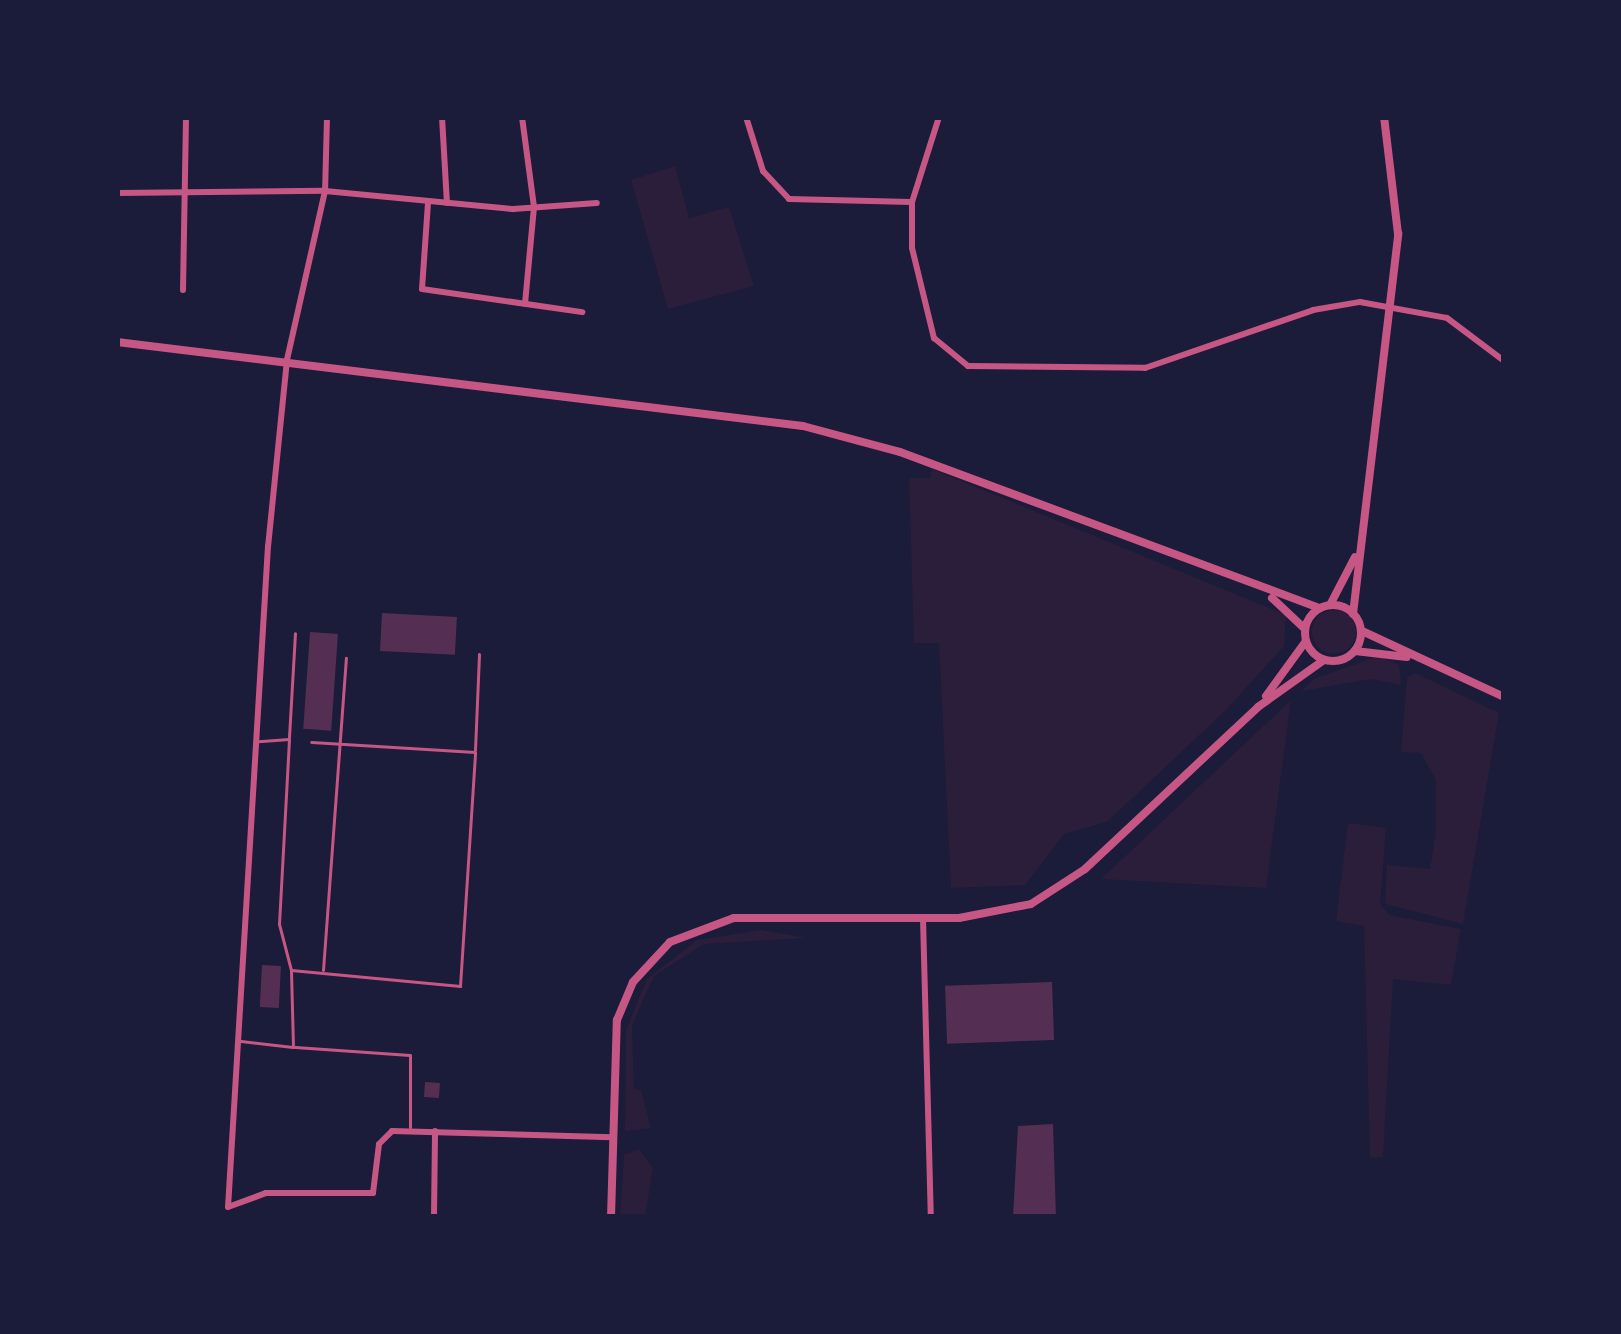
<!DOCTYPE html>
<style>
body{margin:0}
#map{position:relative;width:1621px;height:1334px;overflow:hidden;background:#1b1b3a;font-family:Rubik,sans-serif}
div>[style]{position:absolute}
.green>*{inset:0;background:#2a1e3b}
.round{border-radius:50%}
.building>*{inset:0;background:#542f53;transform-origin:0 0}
.service>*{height:3px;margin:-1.5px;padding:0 1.5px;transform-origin:1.5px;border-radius:1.5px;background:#c65784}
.minor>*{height:6px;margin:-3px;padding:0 3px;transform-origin:3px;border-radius:3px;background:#c65784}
.tertiary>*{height:8px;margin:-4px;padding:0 4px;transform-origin:4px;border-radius:4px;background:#c65784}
.tertiary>.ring{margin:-4px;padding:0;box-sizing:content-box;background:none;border:8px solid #c65784;border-radius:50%}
span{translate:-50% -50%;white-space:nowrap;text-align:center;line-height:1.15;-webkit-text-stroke:12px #1b1b3a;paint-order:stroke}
.frame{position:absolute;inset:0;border:120px solid #1b1b3a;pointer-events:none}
</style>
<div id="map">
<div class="green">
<i style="clip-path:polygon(675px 166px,689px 218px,729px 207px,754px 286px,668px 309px,631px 180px)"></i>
<i style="clip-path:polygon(932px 469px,1286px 615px,1284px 646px,1226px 710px,1107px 822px,1064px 834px,1025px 885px,951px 888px,939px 643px,914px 643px,909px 478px,930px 478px)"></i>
<i class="round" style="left:1312px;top:610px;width:44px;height:44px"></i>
<i style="clip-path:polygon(1378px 656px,1399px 665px,1401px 685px,1372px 679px,1301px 691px,1314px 679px)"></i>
<i style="clip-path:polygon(1415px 673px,1499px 713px,1463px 924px,1385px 904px,1387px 865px,1430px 869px,1436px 830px,1436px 780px,1421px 753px,1401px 752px,1407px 678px)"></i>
<i style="clip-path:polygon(1291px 700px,1266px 888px,1101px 879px)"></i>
<i style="clip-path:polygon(1348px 823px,1386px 828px,1380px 904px,1389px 915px,1461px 929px,1451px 985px,1393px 979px,1383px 1157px,1370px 1158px,1364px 926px,1336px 921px)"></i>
<i style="clip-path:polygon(761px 930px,807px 938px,704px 944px,654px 976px,632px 1025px,634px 1089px,641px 1090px,651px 1128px,625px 1131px,626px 1030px,647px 979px,697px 940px)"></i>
<i style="clip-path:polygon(639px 1149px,653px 1168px,645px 1217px,620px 1217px,624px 1155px)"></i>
</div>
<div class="building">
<i style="left:382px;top:613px;width:75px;height:38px;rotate:3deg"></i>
<i style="left:310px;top:632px;width:28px;height:97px;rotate:4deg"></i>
<i style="left:262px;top:965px;width:19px;height:42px;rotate:3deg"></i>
<i style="left:1052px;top:982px;width:58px;height:107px;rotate:88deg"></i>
<i style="left:425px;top:1082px;width:15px;height:15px;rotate:4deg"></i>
<i style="clip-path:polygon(1053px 1124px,1056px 1217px,1013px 1217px,1018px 1126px)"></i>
</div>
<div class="service">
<i style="left:289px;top:737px;width:104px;rotate:-86.7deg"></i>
<i style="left:475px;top:750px;width:96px;rotate:-87.6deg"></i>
<i style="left:291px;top:970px;width:170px;rotate:5.4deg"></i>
<i style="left:460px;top:986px;width:234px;rotate:-86.3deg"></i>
<i style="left:475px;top:752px;width:164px;rotate:-176.5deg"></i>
<i style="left:323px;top:970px;width:313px;rotate:-85.8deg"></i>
<i style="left:241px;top:1041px;width:52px;rotate:6.6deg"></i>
<i style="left:293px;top:1047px;width:77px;rotate:-91.5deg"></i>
<i style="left:291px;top:970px;width:48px;rotate:-104.6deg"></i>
<i style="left:279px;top:924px;width:185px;rotate:-86.9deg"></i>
<i style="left:289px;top:739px;width:31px;rotate:176deg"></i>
<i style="left:295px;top:1047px;width:115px;rotate:4deg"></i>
<i style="left:410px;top:1055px;width:72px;rotate:90deg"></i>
</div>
<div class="minor">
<i style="left:327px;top:117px;width:74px;rotate:91.5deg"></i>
<i style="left:325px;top:191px;width:173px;rotate:102.7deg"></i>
<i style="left:287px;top:360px;width:187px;rotate:95.8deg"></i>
<i style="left:268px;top:546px;width:662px;rotate:93.46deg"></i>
<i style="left:228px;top:1207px;width:40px;rotate:-20.2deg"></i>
<i style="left:266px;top:1193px;width:107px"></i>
<i style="left:373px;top:1193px;width:49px;rotate:-83deg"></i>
<i style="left:379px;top:1144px;width:18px;rotate:-45deg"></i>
<i style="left:392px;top:1131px;width:220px;rotate:1.6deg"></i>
<i style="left:442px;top:117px;width:86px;rotate:86.7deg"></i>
<i style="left:522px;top:117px;width:91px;rotate:82.4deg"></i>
<i style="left:534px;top:207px;width:97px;rotate:95.3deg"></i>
<i style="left:746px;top:117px;width:57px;rotate:72.5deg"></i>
<i style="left:763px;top:171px;width:38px;rotate:47deg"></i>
<i style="left:789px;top:199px;width:122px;rotate:1.4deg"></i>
<i style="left:939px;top:117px;width:89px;rotate:107.6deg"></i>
<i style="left:912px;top:202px;width:46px;rotate:90deg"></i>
<i style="left:912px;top:248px;width:93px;rotate:76.3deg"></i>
<i style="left:934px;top:338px;width:44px;rotate:39.5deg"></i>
<i style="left:968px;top:366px;width:177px;rotate:0.6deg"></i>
<i style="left:1145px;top:368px;width:178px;rotate:-19deg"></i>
<i style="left:1313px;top:310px;width:48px;rotate:-9.7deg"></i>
<i style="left:1360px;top:302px;width:88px;rotate:10.4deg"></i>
<i style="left:1447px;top:318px;width:71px;rotate:37deg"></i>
<i style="left:117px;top:193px;width:208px;rotate:-0.6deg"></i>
<i style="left:325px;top:191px;width:189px;rotate:5.5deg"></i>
<i style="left:513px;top:209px;width:84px;rotate:-4.1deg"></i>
<i style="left:428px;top:203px;width:86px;rotate:94deg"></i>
<i style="left:422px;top:289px;width:162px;rotate:8.2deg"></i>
<i style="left:183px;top:290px;width:173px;rotate:-89deg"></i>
<i style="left:923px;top:918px;width:299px;rotate:88.5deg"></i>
<i style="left:434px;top:1217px;width:86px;rotate:-89.3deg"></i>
</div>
<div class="tertiary">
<i style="left:117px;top:342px;width:691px;rotate:6.98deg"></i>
<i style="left:803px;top:426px;width:100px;rotate:15deg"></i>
<i style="left:900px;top:452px;width:448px;rotate:20.4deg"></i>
<i style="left:1272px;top:598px;width:44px;rotate:43.2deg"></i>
<i class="ring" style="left:1305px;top:605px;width:48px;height:48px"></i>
<i style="left:1330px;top:605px;width:54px;rotate:-62.5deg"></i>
<i style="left:1353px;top:614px;width:383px;rotate:-83.2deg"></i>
<i style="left:1398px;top:234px;width:118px;rotate:-96.8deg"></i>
<i style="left:1362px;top:631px;width:157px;rotate:24.9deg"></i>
<i style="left:1355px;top:651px;width:52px;rotate:6.6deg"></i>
<i style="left:1266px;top:696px;width:68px;rotate:-54deg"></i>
<i style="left:611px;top:1217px;width:197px;rotate:-88.3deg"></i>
<i style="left:617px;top:1020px;width:41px;rotate:-67.2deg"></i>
<i style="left:633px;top:982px;width:54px;rotate:-47.2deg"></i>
<i style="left:670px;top:942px;width:68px;rotate:-20.6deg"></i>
<i style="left:734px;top:918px;width:225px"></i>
<i style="left:959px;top:918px;width:73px;rotate:-11deg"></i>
<i style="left:1031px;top:904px;width:64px;rotate:-32.9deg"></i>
<i style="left:1085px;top:869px;width:237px;rotate:-43.1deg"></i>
<i style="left:1258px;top:707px;width:81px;rotate:-35.5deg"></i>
</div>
<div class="frame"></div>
</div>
